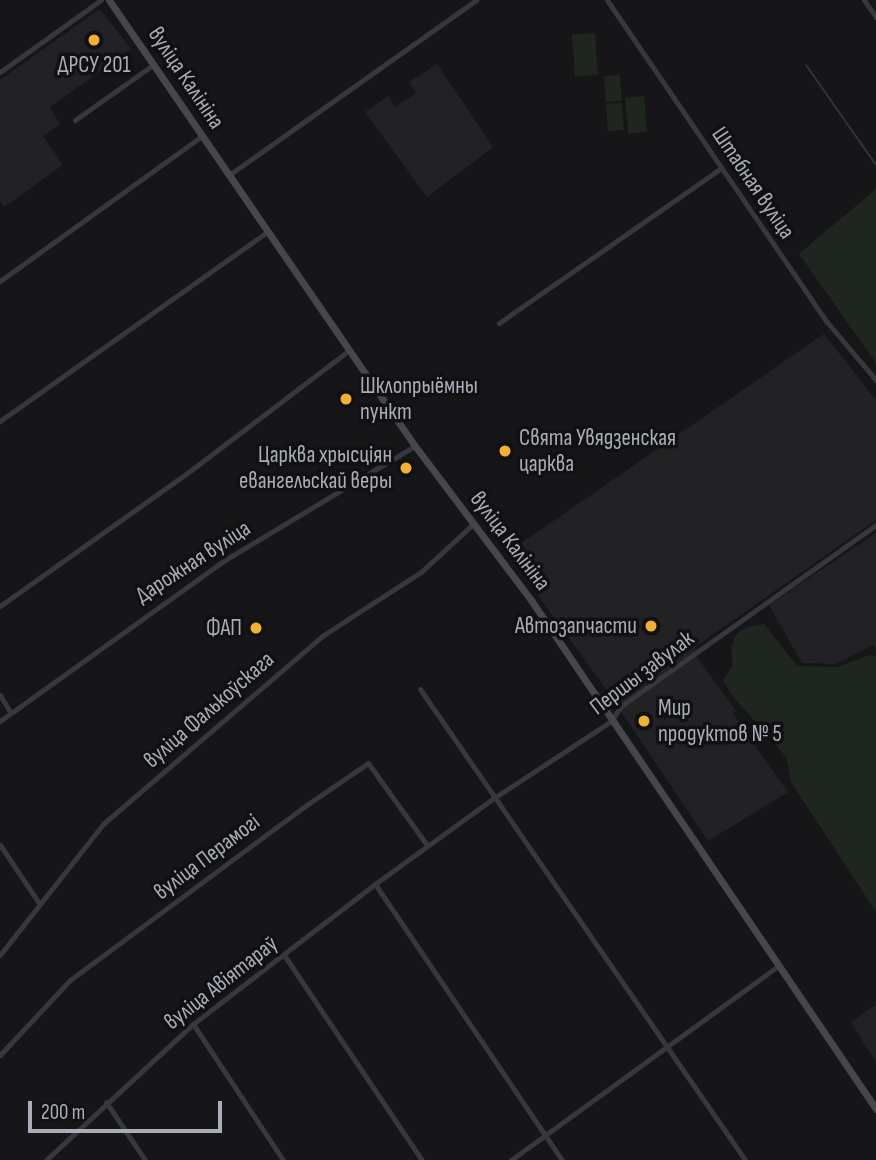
<!DOCTYPE html>
<meta charset="utf-8">
<style>
body{margin:0}
#map{position:relative;width:876px;height:1160px;overflow:hidden;background:#161618;font-family:"Sofia Sans Condensed",sans-serif}
div>[style]{position:absolute}
.built>*{inset:0;background:#222225}
.green>*{inset:0;background:#1e261f;transform-origin:0 0}
.stream>*{height:2px;margin:-1px;padding:0 1px;transform-origin:1px;border-radius:1px;background:#2c353c}
.street>*{height:5px;margin:-2.5px;padding:0 2.5px;transform-origin:2.5px;border-radius:2.5px;background:#37383d}
.secondary>*{height:7px;margin:-3.5px;padding:0 3.5px;transform-origin:3.5px;border-radius:3.5px;background:#45474d}
.dots>*{width:19px;height:19px;translate:-50% -50%;box-sizing:border-box;border:4px solid #111113;border-radius:50%}
span{translate:-50% -50%;white-space:nowrap;text-align:center;line-height:1.15;-webkit-text-stroke:7px #111113;paint-order:stroke}
.poi-label{font-size:23px;color:#a8adb8}
.left{translate:0 -50%;text-align:left}
.right{translate:-100% -50%;text-align:right}
.street-label{font-size:23px;color:#a8adb8}
.scale{position:absolute;left:28px;top:1101px;width:194px;height:32px;box-sizing:border-box;border:4px solid #a8adb8;border-top:0;padding-left:9px;font-size:21px;line-height:24px;white-space:nowrap;color:#a8adb8;-webkit-text-stroke:5px #111113;paint-order:stroke}
</style>
<div id="map">
<div class="built">
<i style="clip-path:polygon(100px 9px,131px 49px,50px 107px,60px 124px,43px 136px,63px 165px,4px 207px,0 201px,0 80px)"></i>
<i style="clip-path:polygon(437px 64px,493px 147px,427px 197px,365px 112px,388px 96px,395px 107px,416px 93px,409px 82px)"></i>
<i style="clip-path:polygon(824px 334px,876px 400px,876px 520px,695px 647px,697px 657px,736px 711px,733px 714px,788px 792px,708px 841px,606px 689px,507px 553px)"></i>
<i style="clip-path:polygon(876px 533px,876px 649px,873px 645px,836px 664px,802px 663px,769px 605px)"></i>
<i style="clip-path:polygon(876px 1004px,876px 1062px,851px 1023px)"></i>
</div>
<div class="green">
<i style="left:595px;top:33px;width:42px;height:23px;rotate:86deg"></i>
<i style="left:620px;top:75px;width:26px;height:16px;rotate:86deg"></i>
<i style="left:644px;top:96px;width:36px;height:19px;rotate:85deg"></i>
<i style="left:622px;top:103px;width:27px;height:16px;rotate:86deg"></i>
<i style="clip-path:polygon(876px 189px,876px 363px,799px 254px)"></i>
<i style="clip-path:polygon(764px 624px,797px 666px,838px 667px,869px 655px,876px 656px,876px 912px,791px 782px,786px 757px,731px 694px,723px 680px,733px 665px,731px 650px,735px 636px,746px 627px)"></i>
</div>
<div class="stream">
<i style="left:806px;top:65px;width:122px;rotate:55deg"></i>
</div>
<div class="street">
<i style="left:607px;top:0;width:390px;rotate:55.7deg"></i>
<i style="left:827px;top:322px;width:76px;rotate:49.8deg"></i>
<i style="left:864px;top:0;width:21px;rotate:55deg"></i>
<i style="left:0;top:72px;width:124px;rotate:-35.5deg"></i>
<i style="left:75px;top:120px;width:97px;rotate:-35.3deg"></i>
<i style="left:229px;top:175px;width:303px;rotate:-35.3deg"></i>
<i style="left:0;top:281px;width:249px;rotate:-35.7deg"></i>
<i style="left:499px;top:323px;width:271px;rotate:-34.9deg"></i>
<i style="left:0;top:421px;width:327px;rotate:-35.3deg"></i>
<i style="left:0;top:606px;width:228px;rotate:-35.4deg"></i>
<i style="left:186px;top:474px;width:203px;rotate:-37.2deg"></i>
<i style="left:420px;top:689px;width:572px;rotate:55.39deg"></i>
<i style="left:0;top:695px;width:21px;rotate:59deg"></i>
<i style="left:0;top:721px;width:277px;rotate:-35.6deg"></i>
<i style="left:225px;top:560px;width:222px;rotate:-31deg"></i>
<i style="left:0;top:845px;width:70px;rotate:56.1deg"></i>
<i style="left:375px;top:884px;width:333px;rotate:55.9deg"></i>
<i style="left:0;top:955px;width:167px;rotate:-51.8deg"></i>
<i style="left:103px;top:824px;width:289px;rotate:-40.6deg"></i>
<i style="left:322px;top:636px;width:118px;rotate:-32.9deg"></i>
<i style="left:421px;top:572px;width:71px;rotate:-42.7deg"></i>
<i style="left:284px;top:955px;width:247px;rotate:56.1deg"></i>
<i style="left:193px;top:1024px;width:163px;rotate:56.5deg"></i>
<i style="left:0;top:1055px;width:103px;rotate:-47deg"></i>
<i style="left:70px;top:980px;width:296px;rotate:-36.5deg"></i>
<i style="left:308px;top:804px;width:73px;rotate:-34.3deg"></i>
<i style="left:368px;top:763px;width:101px;rotate:54.3deg"></i>
<i style="left:106px;top:1102px;width:70px;rotate:56.1deg"></i>
<i style="left:46px;top:1160px;width:200px;rotate:-42.8deg"></i>
<i style="left:193px;top:1024px;width:230px;rotate:-37.6deg"></i>
<i style="left:375px;top:884px;width:147px;rotate:-35.9deg"></i>
<i style="left:494px;top:798px;width:140px;rotate:-33.3deg"></i>
<i style="left:611px;top:721px;width:18px;rotate:-56deg"></i>
<i style="left:621px;top:706px;width:313px;rotate:-35.4deg"></i>
<i style="left:511px;top:1160px;width:331px;rotate:-36deg"></i>
</div>
<div class="secondary">
<i style="left:109px;top:0;width:541px;rotate:55.55deg"></i>
<i style="left:415px;top:446px;width:193px;rotate:53deg"></i>
<i style="left:531px;top:600px;width:615px;rotate:55.87deg"></i>
</div>
<div class="dots">
<i style="left:94px;top:40px;background:#f2b134"></i>
<i style="left:346px;top:399px;background:#f2b134"></i>
<i style="left:505px;top:451px;background:#f2b134"></i>
<i style="left:406px;top:468px;background:#f2b134"></i>
<i style="left:651px;top:626px;background:#f2b134"></i>
<i style="left:256px;top:628px;background:#f2b134"></i>
<i style="left:644px;top:721px;background:#f2b134"></i>
</div>
<div class="poi-label">
<span style="left:94px;top:65px">ДРСУ 201</span>
<span class="left" style="left:360px;top:399px">Шклопрыёмны<br>пункт</span>
<span class="left" style="left:519px;top:451px">Свята Увядзенская<br>царква</span>
<span class="right" style="left:392px;top:468px">Царква хрысціян<br>евангельскай веры</span>
<span class="right" style="left:637px;top:626px">Автозапчасти</span>
<span class="right" style="left:242px;top:628px">ФАП</span>
<span class="left" style="left:658px;top:721px">Мир<br>продуктов № 5</span>
</div>
<div class="street-label">
<span style="left:186px;top:78px;rotate:56deg">вуліца Калініна</span>
<span style="left:753px;top:183px;rotate:56deg">Штабная вуліца</span>
<span style="left:510px;top:541px;rotate:53deg">вуліца Калініна</span>
<span style="left:193px;top:562px;rotate:-33deg">Дарожная вуліца</span>
<span style="left:642px;top:673px;rotate:-37deg">Першы завулак</span>
<span style="left:209px;top:710px;rotate:-41deg">вуліца Фалькоўскага</span>
<span style="left:207px;top:857px;rotate:-37deg">вуліца Перамогі</span>
<span style="left:221px;top:983px;rotate:-38deg">вуліца Авіятараў</span>
</div>
<div class="scale">200 m</div>
</div>
